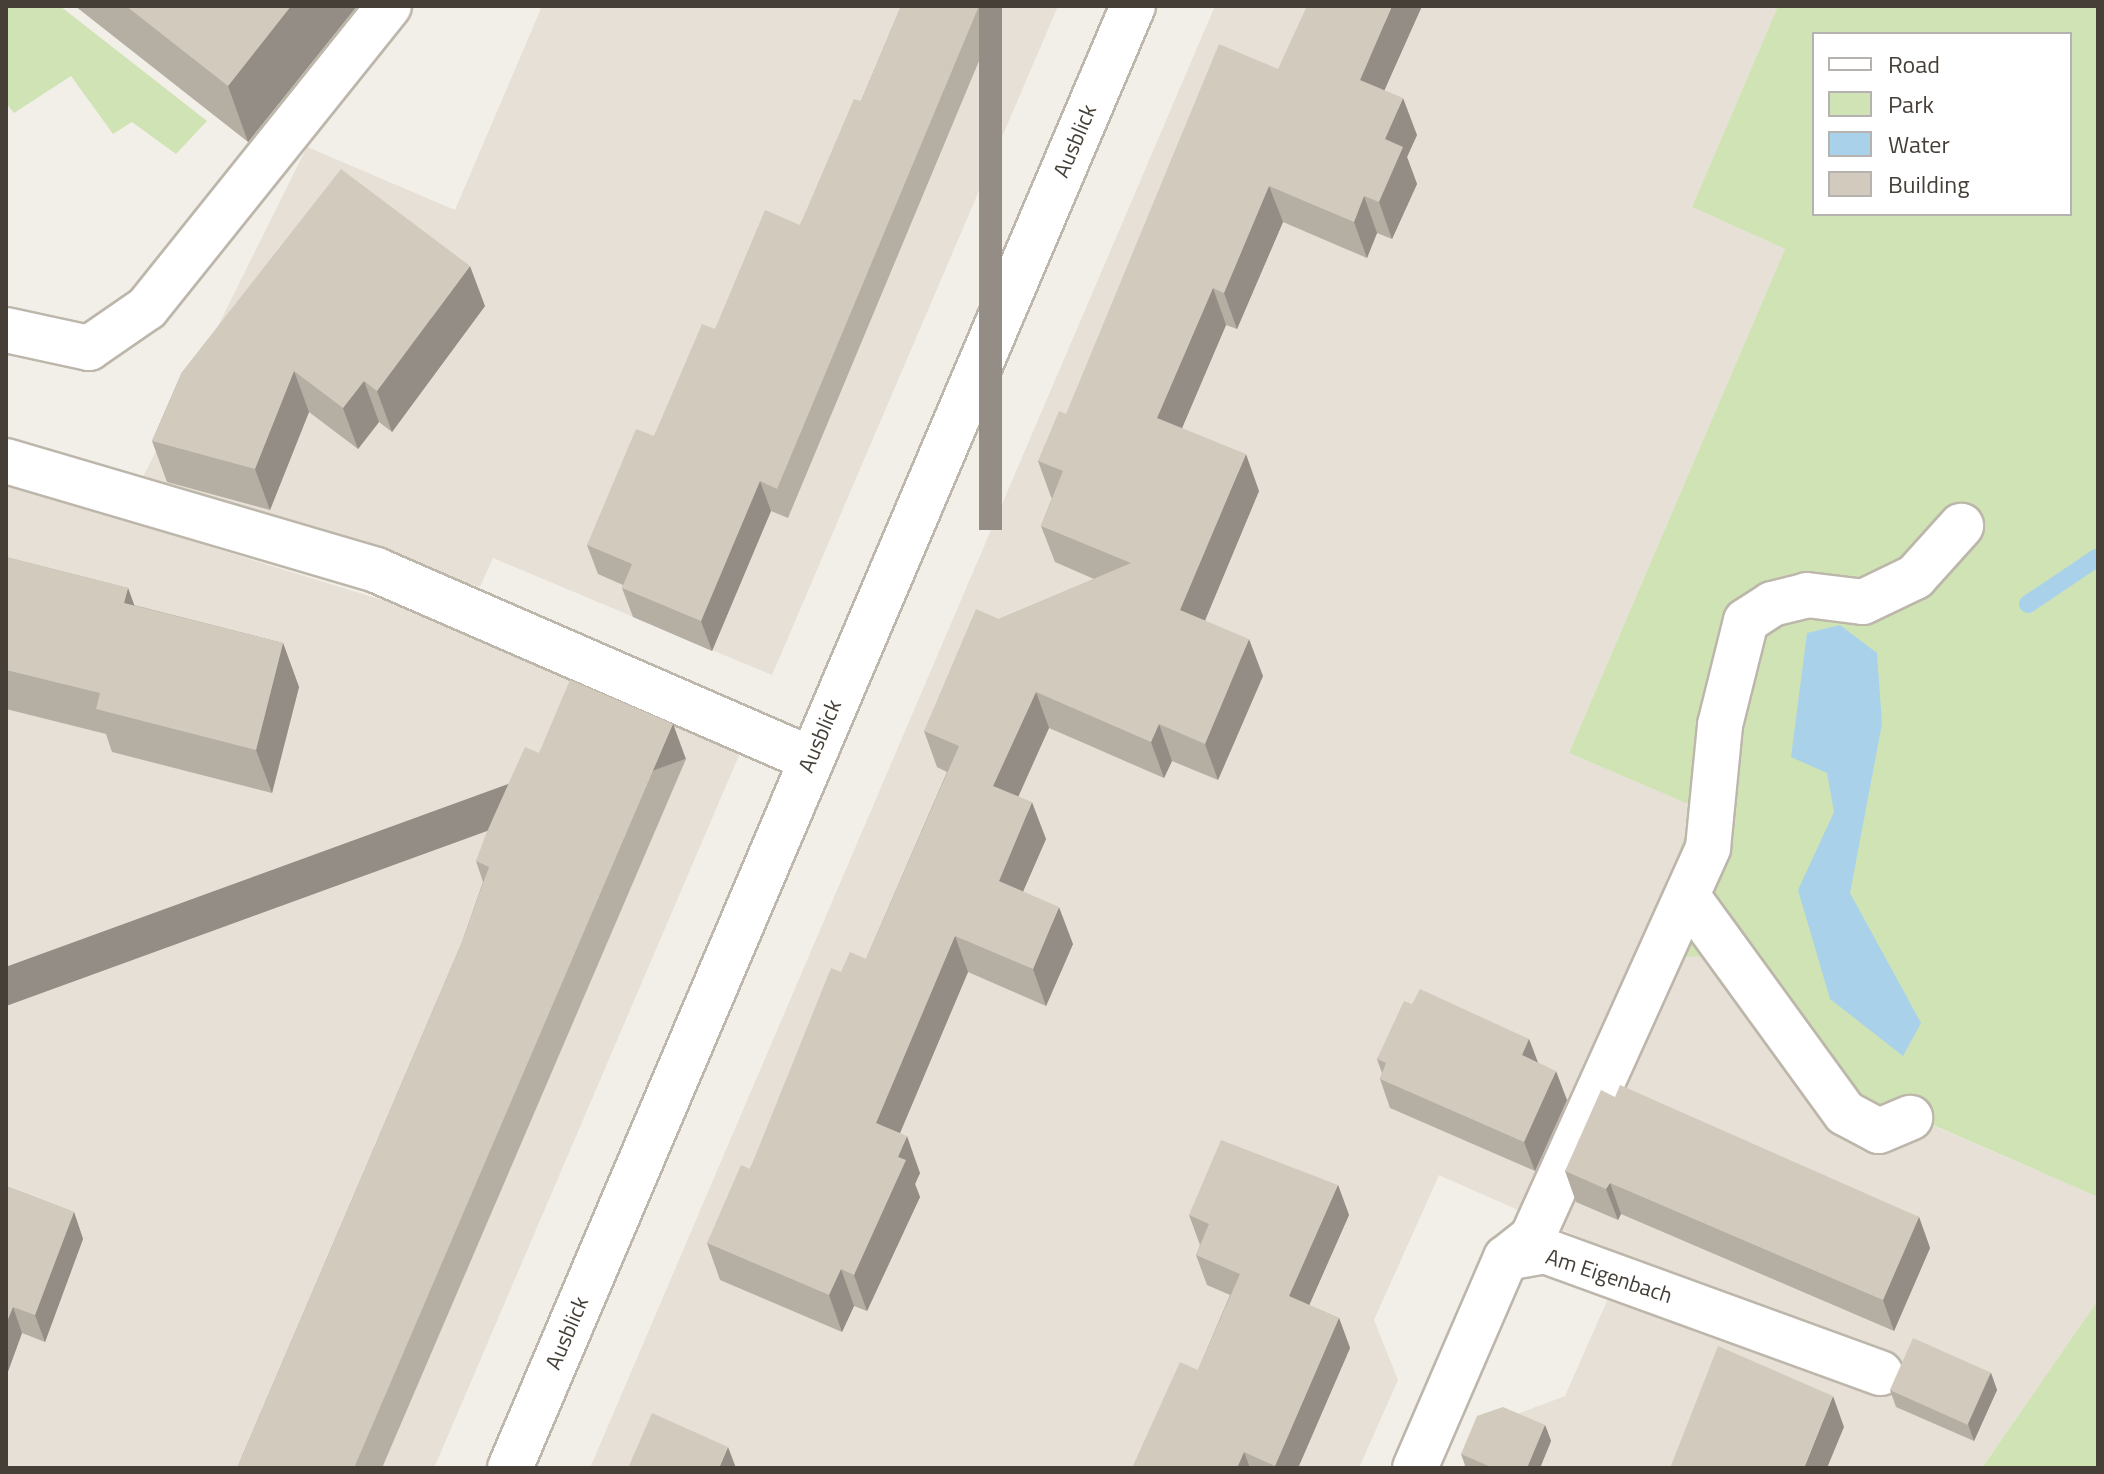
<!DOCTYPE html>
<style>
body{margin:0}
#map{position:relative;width:2104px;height:1474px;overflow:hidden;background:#f2efe8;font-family:"Titillium Web",sans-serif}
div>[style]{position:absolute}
.residential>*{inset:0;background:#e6e0d6}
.green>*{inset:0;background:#d0e3b4}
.water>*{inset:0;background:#a9d2ea}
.stream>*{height:18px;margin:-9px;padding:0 9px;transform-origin:9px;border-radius:9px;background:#a9d2ea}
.roads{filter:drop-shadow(2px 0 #bdb6ab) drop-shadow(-2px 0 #bdb6ab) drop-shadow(0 2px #bdb6ab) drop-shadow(0 -2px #bdb6ab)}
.minor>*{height:44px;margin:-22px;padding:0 22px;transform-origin:22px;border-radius:22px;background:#fff}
.wall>*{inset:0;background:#b5aea3}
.shaded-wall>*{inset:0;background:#948d85;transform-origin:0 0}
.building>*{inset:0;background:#d3cabe;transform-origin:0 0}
span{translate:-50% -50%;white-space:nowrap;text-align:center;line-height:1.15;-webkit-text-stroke:6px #fff;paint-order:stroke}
.street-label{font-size:22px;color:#453f37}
.frame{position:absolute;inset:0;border:8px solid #453f37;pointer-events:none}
.legend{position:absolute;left:1812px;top:32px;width:260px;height:184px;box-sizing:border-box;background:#fff;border:2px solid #b5b2af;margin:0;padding:10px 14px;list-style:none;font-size:24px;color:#453f37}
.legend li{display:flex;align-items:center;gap:16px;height:40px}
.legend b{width:40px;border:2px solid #b5b2af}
</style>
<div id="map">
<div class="residential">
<i style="clip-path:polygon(542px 6px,1058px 6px,772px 675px,493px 558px,480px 587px,143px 477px,307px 147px,455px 210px)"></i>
<i style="clip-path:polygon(1215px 6px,1778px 6px,1692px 207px,1785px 249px,1569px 753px,1695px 807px,1681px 860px,1684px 957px,1711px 956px,1894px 1143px,1932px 1125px,2098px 1197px,2098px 1300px,1982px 1468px,1463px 1468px,1481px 1428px,1565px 1396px,1626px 1258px,1439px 1175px,1374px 1320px,1398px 1380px,1359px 1468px,590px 1468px)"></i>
<i style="clip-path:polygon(6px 484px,395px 604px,740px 753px,434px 1468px,6px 1468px)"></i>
</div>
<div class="green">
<i style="clip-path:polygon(6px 6px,60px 6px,207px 121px,176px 154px,132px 122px,113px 134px,71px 76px,14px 113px,6px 103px)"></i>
<i style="clip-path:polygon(evenodd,1778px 6px,2098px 6px,2098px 1197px,1933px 1125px,1894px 1143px,1711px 956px,1684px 957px,1646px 942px,1695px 807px,1569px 753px,1785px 249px,1692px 207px,1778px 6px,1814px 34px,2070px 34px,2070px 214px,1814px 214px,1814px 34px)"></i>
<i style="clip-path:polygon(2098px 1300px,2098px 1468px,1982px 1468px)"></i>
</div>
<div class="water">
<i style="clip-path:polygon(1840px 625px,1877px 653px,1882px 724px,1850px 893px,1921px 1023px,1903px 1056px,1830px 999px,1798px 890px,1834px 812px,1827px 773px,1791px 757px,1807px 633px)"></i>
</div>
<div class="stream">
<i style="left:2028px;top:604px;width:84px;rotate:-33.9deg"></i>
</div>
<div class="roads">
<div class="minor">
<i style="left:6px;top:330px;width:85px;rotate:12.2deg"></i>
<i style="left:89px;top:348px;width:70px;rotate:-34.6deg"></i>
<i style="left:147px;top:308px;width:387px;rotate:-51.3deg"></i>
<i style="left:6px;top:461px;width:386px;rotate:16.4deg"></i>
<i style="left:376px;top:570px;width:473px;rotate:23.5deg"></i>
<i style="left:1688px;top:897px;width:267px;rotate:54deg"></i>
<i style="left:1845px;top:1113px;width:38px;rotate:28deg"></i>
<i style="left:1879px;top:1131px;width:34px;rotate:-23deg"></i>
<i style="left:1506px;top:1258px;width:40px;rotate:-10deg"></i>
<i style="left:1545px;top:1251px;width:357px;rotate:20deg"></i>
<i style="left:510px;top:1468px;width:1589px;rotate:-66.92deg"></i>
<i style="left:1415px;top:1468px;width:229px;rotate:-66.6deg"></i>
<i style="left:1506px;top:1258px;width:33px;rotate:-38deg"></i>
<i style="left:1532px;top:1238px;width:428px;rotate:-65.7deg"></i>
<i style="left:1708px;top:848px;width:124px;rotate:-84.4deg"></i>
<i style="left:1720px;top:725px;width:107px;rotate:-76deg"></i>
<i style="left:1746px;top:621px;width:31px;rotate:-33deg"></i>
<i style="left:1772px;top:604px;width:36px;rotate:-14deg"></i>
<i style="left:1807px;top:595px;width:56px;rotate:7.1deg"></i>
<i style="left:1863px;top:602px;width:58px;rotate:-25.7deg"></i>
<i style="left:1915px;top:577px;width:69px;rotate:-48deg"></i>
</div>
</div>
<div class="wall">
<i style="clip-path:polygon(75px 6px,357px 6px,248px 142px)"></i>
<i style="clip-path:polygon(901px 6px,1002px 6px,788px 518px,771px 511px,712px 651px,633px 617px,622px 588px,623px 585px,598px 574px,587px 545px,654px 436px,715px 329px,800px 225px,861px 101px)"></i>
<i style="clip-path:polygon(1422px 6px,1384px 90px,1417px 135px,1407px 157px,1417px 184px,1392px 239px,1377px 233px,1367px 258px,1283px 222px,1237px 329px,1226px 325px,1182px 428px,1259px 491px,1205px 620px,1263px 676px,1218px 780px,1172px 761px,1164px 778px,1049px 728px,1018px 796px,1046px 839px,1023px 891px,1073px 944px,1046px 1006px,968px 972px,900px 1133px,920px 1173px,915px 1184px,920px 1197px,867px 1311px,854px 1306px,842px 1332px,720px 1280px,707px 1243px,750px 1169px,841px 972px,866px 959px,947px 772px,937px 767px,924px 731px,999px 619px,1094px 579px,1055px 562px,1041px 526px,1052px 498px,1051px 497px,1038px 461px,1278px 69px)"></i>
<i style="clip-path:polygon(485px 306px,392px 432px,379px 422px,358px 449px,309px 412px,270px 510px,167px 482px,152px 441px,182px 372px)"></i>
<i style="clip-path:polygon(6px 557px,128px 588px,134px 605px,283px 643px,299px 687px,272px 793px,112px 752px,106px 734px,6px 709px)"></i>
<i style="clip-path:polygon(673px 724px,686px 759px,382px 1468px,237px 1468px,462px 942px,483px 882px,476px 861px,539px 753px)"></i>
<i style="clip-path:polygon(1412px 1004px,1529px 1039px,1538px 1063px,1567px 1100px,1535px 1171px,1390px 1108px,1380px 1079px,1382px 1073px,1377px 1059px)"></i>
<i style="clip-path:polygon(1615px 1097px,1919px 1217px,1930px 1248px,1894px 1331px,1621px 1214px,1618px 1220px,1576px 1202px,1565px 1171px)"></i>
<i style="clip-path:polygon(1338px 1185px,1349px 1215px,1309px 1305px,1339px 1318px,1350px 1348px,1298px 1468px,1132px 1468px,1198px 1370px,1230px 1295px,1207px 1285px,1196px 1255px,1200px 1245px,1189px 1215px)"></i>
<i style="clip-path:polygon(6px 1186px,74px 1212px,83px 1239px,45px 1342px,22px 1333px,6px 1377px)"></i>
<i style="clip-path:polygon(1991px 1373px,1997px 1390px,1974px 1441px,1896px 1407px,1890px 1390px)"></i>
<i style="clip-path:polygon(1545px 1425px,1551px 1441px,1540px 1468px,1466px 1468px,1461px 1454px)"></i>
</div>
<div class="shaded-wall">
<i style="clip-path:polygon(291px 6px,357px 6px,248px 142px,228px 86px)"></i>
<i style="left:979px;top:6px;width:23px;height:524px"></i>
<i style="clip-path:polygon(1392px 6px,1422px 6px,1373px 116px,1360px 80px)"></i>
<i style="clip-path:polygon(1403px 98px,1417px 135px,1407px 157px,1417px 184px,1392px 239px,1379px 202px,1385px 139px)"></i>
<i style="clip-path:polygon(1269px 186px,1283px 222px,1237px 329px,1224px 293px)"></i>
<i style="clip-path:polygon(1364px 196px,1377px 233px,1367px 258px,1354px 222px)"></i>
<i style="clip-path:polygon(470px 266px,485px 306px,392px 432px,377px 391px)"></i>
<i style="clip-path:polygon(1213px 288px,1226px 325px,1171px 454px,1157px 418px)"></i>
<i style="clip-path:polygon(294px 371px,309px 412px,270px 510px,255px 469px)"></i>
<i style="clip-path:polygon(364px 381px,379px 422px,358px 449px,343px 408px)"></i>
<i style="clip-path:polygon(1246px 454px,1259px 491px,1194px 647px,1180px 610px)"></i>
<i style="clip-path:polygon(760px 481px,771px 511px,712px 651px,701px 621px)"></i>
<i style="clip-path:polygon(128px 588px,144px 632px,124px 603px)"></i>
<i style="clip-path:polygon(1249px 639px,1263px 676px,1218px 780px,1205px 744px)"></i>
<i style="clip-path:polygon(283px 643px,299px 687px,272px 793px,256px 750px)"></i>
<i style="clip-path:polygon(1036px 692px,1049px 728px,1007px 822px,993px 786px)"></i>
<i style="left:673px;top:724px;width:37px;height:810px;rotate:70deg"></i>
<i style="clip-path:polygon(1159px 724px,1172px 761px,1164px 778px,1151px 742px)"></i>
<i style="clip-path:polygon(1032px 802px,1046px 839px,1012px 917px,999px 881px)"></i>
<i style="clip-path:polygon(1059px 907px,1073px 944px,1046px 1006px,1033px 969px)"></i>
<i style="clip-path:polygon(955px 936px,968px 972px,889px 1159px,876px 1123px)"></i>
<i style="clip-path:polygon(1529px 1039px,1540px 1068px,1522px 1055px)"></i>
<i style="clip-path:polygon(1556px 1071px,1567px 1100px,1535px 1171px,1524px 1142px)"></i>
<i style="clip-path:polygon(907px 1136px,920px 1173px,915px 1184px,920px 1197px,867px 1311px,854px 1275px,898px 1157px)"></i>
<i style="clip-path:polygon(1610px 1183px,1621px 1214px,1618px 1220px,1606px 1189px)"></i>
<i style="clip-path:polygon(1338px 1185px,1349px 1215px,1300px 1326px,1289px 1296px)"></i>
<i style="clip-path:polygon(74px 1212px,83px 1239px,45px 1342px,35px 1315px)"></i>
<i style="clip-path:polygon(1919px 1217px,1930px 1248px,1894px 1331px,1883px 1300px)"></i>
<i style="clip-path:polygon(841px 1269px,854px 1306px,842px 1332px,829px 1295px)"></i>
<i style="clip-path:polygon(13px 1307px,22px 1333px,6px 1377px,6px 1324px)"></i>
<i style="clip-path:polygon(1339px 1318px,1350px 1348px,1298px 1468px,1276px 1468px,1275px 1466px)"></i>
<i style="clip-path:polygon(1991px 1373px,1997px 1390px,1974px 1441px,1968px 1424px)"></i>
<i style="clip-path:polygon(1833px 1396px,1844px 1427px,1827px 1468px,1804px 1468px)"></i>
<i style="clip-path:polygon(1545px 1425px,1551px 1441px,1540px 1468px,1527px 1468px)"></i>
<i style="clip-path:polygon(728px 1447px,736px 1468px,719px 1468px)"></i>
<i style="clip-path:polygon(1244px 1452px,1250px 1468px,1237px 1468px)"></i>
</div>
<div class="building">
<i style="clip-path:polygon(126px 6px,291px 6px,228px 86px)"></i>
<i style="clip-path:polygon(901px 6px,979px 6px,777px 489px,760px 481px,701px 621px,622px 588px,632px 564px,587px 545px,636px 429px,654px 436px,702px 324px,715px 329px,765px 210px,800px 225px,854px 99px,861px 101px)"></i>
<i style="clip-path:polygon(1307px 6px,1392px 6px,1360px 80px,1403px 98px,1385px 139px,1403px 147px,1379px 202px,1364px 196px,1354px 222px,1269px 186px,1224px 293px,1213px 288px,1157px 418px,1246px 454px,1180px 610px,1249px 639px,1205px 744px,1159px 724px,1151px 742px,1036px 692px,993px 786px,1032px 802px,999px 881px,1059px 907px,1033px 969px,955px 936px,876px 1123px,907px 1136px,898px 1157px,906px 1160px,854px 1275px,841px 1269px,829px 1295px,707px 1243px,741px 1165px,750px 1169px,831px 968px,841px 972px,850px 952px,866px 959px,959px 746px,924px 731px,976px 609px,999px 619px,1131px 563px,1041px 526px,1063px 471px,1038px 461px,1059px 411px,1066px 414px,1219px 44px,1278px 69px)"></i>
<i style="clip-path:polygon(341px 169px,470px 266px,377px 391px,364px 381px,343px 408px,294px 371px,255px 469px,152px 441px,182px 372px)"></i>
<i style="clip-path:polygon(6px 557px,128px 588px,124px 603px,283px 643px,256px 750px,96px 709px,100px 693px,6px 670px)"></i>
<i style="clip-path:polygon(570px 680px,673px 724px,354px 1468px,237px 1468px,462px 942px,489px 867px,476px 861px,486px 834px,525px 747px,539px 753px)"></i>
<i style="clip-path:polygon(1420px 989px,1529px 1039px,1522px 1055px,1556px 1071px,1524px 1142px,1380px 1079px,1386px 1063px,1377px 1059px,1404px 1001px,1412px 1004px)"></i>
<i style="clip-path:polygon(1620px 1085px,1919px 1217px,1883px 1300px,1610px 1183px,1606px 1189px,1565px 1171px,1601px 1090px,1615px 1097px)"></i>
<i style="clip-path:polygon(1221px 1140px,1338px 1185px,1289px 1296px,1339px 1318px,1275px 1466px,1244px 1452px,1237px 1468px,1132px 1468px,1180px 1362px,1198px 1370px,1240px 1274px,1196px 1255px,1209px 1224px,1189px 1215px)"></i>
<i style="clip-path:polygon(6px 1186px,74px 1212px,35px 1315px,13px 1307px,6px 1324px)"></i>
<i style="left:1913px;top:1338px;width:85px;height:57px;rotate:24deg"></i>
<i style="clip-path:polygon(1718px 1346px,1833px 1396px,1804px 1468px,1670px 1468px)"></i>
<i style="clip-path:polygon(1503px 1407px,1545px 1425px,1527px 1468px,1493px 1468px,1461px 1454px,1477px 1416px)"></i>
<i style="clip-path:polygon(652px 1413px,728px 1447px,719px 1468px,628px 1468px)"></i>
</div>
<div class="street-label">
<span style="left:1075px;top:141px;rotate:-67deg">Ausblick</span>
<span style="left:820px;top:736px;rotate:-67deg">Ausblick</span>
<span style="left:1609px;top:1276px;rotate:18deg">Am Eigenbach</span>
<span style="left:567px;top:1333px;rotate:-67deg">Ausblick</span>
</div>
<div class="frame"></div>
<ul class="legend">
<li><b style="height:10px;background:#fff"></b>Road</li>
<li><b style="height:22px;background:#d0e3b4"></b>Park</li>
<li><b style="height:22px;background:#a9d2ea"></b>Water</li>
<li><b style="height:22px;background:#d3cabe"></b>Building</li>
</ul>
</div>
